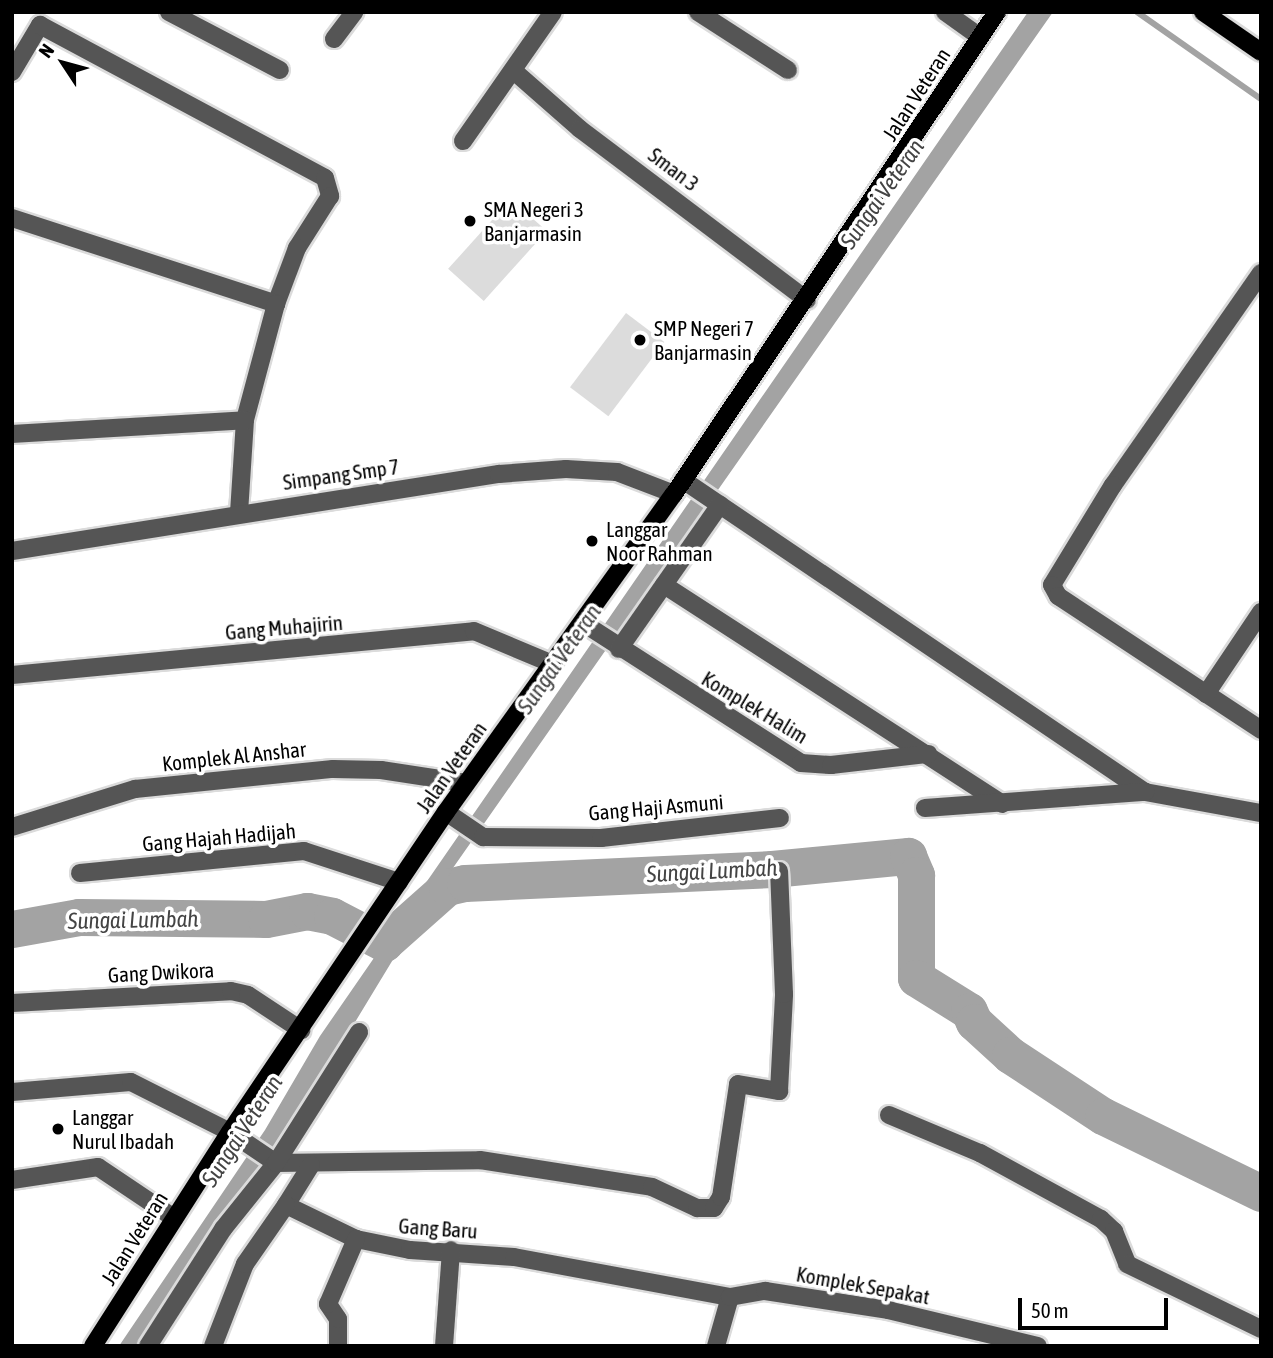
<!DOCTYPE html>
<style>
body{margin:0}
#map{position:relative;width:1273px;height:1358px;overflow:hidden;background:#fff;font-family:"Asap Condensed",sans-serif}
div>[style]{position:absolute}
.green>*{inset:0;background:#dcdcdc;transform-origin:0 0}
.water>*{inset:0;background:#a3a3a3}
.stream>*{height:6px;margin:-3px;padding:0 3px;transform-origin:3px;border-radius:3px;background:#a3a3a3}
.river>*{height:37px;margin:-18.5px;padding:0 18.5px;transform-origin:18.5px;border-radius:18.5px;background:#a3a3a3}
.roads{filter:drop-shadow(2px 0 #dbdbdb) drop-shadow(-2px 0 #dbdbdb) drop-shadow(0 2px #dbdbdb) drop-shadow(0 -2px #dbdbdb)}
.minor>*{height:18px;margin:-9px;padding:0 9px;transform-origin:9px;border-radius:9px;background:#555}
.major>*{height:18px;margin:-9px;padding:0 9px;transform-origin:9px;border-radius:9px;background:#000}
.dots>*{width:19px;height:19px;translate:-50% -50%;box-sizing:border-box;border:4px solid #fff;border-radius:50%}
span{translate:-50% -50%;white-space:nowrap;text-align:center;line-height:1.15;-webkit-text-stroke:7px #fff;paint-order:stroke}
.street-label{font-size:21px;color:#000}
.poi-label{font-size:21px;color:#000}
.left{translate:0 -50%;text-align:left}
.water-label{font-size:23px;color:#444;font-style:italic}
.frame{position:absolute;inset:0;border:14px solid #000;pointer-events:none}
.north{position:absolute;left:28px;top:28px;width:70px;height:70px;-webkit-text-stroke:5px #fff;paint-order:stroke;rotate:306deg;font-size:19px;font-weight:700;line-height:28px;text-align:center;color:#000}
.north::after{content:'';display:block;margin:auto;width:24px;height:32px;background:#000;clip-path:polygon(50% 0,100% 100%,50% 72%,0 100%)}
.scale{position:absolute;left:1018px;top:1298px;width:150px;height:32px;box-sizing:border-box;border:4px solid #000;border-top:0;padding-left:9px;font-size:21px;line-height:24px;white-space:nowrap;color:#000;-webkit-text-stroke:5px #fff;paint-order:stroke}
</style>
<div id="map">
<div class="green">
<i style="left:511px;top:199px;width:48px;height:94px;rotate:42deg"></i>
<i style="left:626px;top:313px;width:48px;height:93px;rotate:37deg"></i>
</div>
<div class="water">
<i style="clip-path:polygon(1028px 12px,1053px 12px,420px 915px,303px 1108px,146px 1346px,119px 1346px,265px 1130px,320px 1036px)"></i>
</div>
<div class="stream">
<i style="left:1137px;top:12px;width:151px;rotate:35.1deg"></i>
</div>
<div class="river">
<i style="left:12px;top:929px;width:68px;rotate:-10.2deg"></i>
<i style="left:79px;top:917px;width:187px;rotate:0.6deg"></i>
<i style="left:266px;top:919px;width:42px;rotate:-11deg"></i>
<i style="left:307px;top:911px;width:25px;rotate:11deg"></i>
<i style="left:332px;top:916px;width:59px;rotate:27.4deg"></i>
<i style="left:384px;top:943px;width:84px;rotate:-41.6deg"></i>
<i style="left:447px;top:887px;width:18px;rotate:-13deg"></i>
<i style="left:465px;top:883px;width:307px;rotate:-2.6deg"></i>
<i style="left:772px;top:869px;width:137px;rotate:-5.5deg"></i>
<i style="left:908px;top:856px;width:21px;rotate:67deg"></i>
<i style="left:916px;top:875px;width:103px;rotate:90deg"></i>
<i style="left:916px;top:978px;width:62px;rotate:31.9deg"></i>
<i style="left:969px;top:1011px;width:12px;rotate:66deg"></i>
<i style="left:974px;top:1022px;width:49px;rotate:42.5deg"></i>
<i style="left:1010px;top:1055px;width:111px;rotate:33.3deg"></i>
<i style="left:1103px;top:1116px;width:176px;rotate:26deg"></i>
</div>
<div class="roads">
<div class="minor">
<i style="left:169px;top:12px;width:125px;rotate:27.6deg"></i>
<i style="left:698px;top:12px;width:107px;rotate:32.8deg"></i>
<i style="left:945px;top:12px;width:43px;rotate:35.5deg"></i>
<i style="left:334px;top:39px;width:34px;rotate:-53deg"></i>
<i style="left:12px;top:72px;width:55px;rotate:-59.2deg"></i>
<i style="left:40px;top:25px;width:323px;rotate:28.2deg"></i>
<i style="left:325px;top:178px;width:19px;rotate:74deg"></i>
<i style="left:330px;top:196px;width:62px;rotate:122.4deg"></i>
<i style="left:297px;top:248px;width:60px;rotate:110.6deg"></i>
<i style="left:515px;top:72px;width:86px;rotate:41.2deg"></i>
<i style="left:580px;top:129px;width:284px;rotate:37deg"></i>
<i style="left:463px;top:141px;width:157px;rotate:-55.1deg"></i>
<i style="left:12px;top:218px;width:278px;rotate:18deg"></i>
<i style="left:276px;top:304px;width:120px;rotate:105deg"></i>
<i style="left:245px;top:420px;width:92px;rotate:93.7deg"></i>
<i style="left:1261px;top:273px;width:259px;rotate:124.9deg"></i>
<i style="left:1113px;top:485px;width:117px;rotate:121.4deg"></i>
<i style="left:1052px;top:585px;width:13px;rotate:61deg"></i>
<i style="left:1058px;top:596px;width:243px;rotate:33.4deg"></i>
<i style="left:12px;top:434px;width:233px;rotate:-3.4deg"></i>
<i style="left:683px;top:480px;width:557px;rotate:34.03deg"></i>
<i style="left:1145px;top:792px;width:118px;rotate:10.3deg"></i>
<i style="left:12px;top:551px;width:493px;rotate:-9deg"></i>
<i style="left:499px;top:474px;width:67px;rotate:-4.3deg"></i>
<i style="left:566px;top:469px;width:51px;rotate:3.4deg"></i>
<i style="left:617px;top:472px;width:61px;rotate:21.1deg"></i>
<i style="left:664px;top:585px;width:403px;rotate:32.9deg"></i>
<i style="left:583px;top:623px;width:259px;rotate:32.7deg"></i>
<i style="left:801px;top:763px;width:30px;rotate:4deg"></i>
<i style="left:831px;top:765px;width:98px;rotate:-6.5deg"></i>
<i style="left:619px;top:649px;width:176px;rotate:-55deg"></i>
<i style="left:12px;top:675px;width:464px;rotate:-5.4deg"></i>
<i style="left:474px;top:631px;width:86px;rotate:22.7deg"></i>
<i style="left:1206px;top:694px;width:99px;rotate:-56.1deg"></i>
<i style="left:925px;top:808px;width:221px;rotate:-4.2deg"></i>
<i style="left:446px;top:812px;width:45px;rotate:34deg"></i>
<i style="left:483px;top:837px;width:118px;rotate:0.5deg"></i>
<i style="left:601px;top:838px;width:180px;rotate:-6.4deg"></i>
<i style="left:12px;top:827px;width:129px;rotate:-17.2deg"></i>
<i style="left:135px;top:789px;width:199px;rotate:-5.8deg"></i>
<i style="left:333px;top:769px;width:48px;rotate:1.2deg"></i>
<i style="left:381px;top:770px;width:86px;rotate:8.7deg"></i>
<i style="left:80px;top:873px;width:225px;rotate:-5.6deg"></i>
<i style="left:304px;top:851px;width:100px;rotate:18.1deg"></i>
<i style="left:12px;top:1003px;width:219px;rotate:-3.1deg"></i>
<i style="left:231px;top:991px;width:17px;rotate:13deg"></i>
<i style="left:248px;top:995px;width:64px;rotate:33.4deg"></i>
<i style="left:12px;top:1092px;width:119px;rotate:-4.8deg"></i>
<i style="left:131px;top:1082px;width:111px;rotate:26.8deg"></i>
<i style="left:230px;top:1132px;width:55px;rotate:34deg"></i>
<i style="left:276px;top:1163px;width:204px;rotate:-0.8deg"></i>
<i style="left:480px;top:1160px;width:174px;rotate:8.9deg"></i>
<i style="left:652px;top:1187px;width:50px;rotate:25deg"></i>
<i style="left:697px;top:1208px;width:17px"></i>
<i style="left:714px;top:1208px;width:13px;rotate:-58deg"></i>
<i style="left:721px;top:1197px;width:114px;rotate:-81.4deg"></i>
<i style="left:738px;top:1084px;width:42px;rotate:9.7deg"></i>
<i style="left:779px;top:1091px;width:97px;rotate:-87deg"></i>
<i style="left:784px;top:994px;width:123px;rotate:-92.3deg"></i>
<i style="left:889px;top:1115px;width:99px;rotate:22.7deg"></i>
<i style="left:980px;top:1153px;width:138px;rotate:28.6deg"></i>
<i style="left:1101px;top:1219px;width:18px;rotate:43deg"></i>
<i style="left:1114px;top:1231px;width:35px;rotate:68deg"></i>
<i style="left:1127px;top:1264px;width:149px;rotate:25.9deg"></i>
<i style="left:311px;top:1165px;width:47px;rotate:122deg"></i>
<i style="left:286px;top:1205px;width:78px;rotate:25.9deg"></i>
<i style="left:356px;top:1239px;width:55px;rotate:11.5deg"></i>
<i style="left:410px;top:1250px;width:104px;rotate:3.9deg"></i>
<i style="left:514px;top:1257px;width:220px;rotate:10.5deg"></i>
<i style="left:12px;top:1180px;width:87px;rotate:-8.6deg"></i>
<i style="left:98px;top:1167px;width:92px;rotate:33.9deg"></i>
<i style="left:148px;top:1346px;width:139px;rotate:-57.3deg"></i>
<i style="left:223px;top:1229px;width:85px;rotate:-51.2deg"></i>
<i style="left:276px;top:1163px;width:155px;rotate:-57.6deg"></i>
<i style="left:213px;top:1346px;width:88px;rotate:-68.7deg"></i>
<i style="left:245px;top:1264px;width:72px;rotate:-55.2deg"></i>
<i style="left:338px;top:1346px;width:27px;rotate:-90deg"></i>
<i style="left:338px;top:1319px;width:18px;rotate:-124deg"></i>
<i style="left:328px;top:1304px;width:71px;rotate:-66.7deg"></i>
<i style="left:444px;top:1346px;width:96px;rotate:-85.8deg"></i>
<i style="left:716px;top:1346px;width:51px;rotate:-74.1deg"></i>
<i style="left:730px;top:1297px;width:36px;rotate:-10deg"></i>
<i style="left:765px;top:1291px;width:124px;rotate:8.8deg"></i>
<i style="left:888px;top:1310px;width:154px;rotate:13.5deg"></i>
</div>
<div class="major">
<i style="left:1203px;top:12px;width:70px;rotate:34.6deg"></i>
<i style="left:93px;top:1346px;width:254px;rotate:-57.4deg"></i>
<i style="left:230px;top:1132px;width:386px;rotate:-56deg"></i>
<i style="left:446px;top:812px;width:391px;rotate:-54.4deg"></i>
<i style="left:674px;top:494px;width:580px;rotate:-56.17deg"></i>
</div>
</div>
<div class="dots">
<i style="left:470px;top:221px;background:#000"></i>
<i style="left:640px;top:340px;background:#000"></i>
<i style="left:592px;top:541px;background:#000"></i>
<i style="left:58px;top:1129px;background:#000"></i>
</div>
<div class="street-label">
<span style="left:916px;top:94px;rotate:-57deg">Jalan Veteran</span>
<span style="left:674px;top:169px;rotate:37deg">Sman 3</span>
<span style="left:341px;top:474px;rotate:-8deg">Simpang Smp 7</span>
<span style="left:284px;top:627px;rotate:-5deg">Gang Muhajirin</span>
<span style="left:755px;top:707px;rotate:31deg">Komplek Halim</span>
<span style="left:234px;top:756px;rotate:-6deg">Komplek Al Anshar</span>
<span style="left:451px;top:767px;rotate:-55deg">Jalan Veteran</span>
<span style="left:656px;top:807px;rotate:-5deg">Gang Haji Asmuni</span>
<span style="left:219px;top:837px;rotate:-5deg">Gang Hajah Hadijah</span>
<span style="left:161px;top:972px;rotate:-3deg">Gang Dwikora</span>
<span style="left:438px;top:1228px;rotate:4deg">Gang Baru</span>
<span style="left:134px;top:1238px;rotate:-58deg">Jalan Veteran</span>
<span style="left:863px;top:1285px;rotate:10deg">Komplek Sepakat</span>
</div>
<div class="poi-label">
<span class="left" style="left:484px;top:221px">SMA Negeri 3<br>Banjarmasin</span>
<span class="left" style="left:654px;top:340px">SMP Negeri 7<br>Banjarmasin</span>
<span class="left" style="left:606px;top:541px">Langgar<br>Noor Rahman</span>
<span class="left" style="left:72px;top:1129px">Langgar<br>Nurul Ibadah</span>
</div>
<div class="water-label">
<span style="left:882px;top:194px;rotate:-55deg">Sungai Veteran</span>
<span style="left:559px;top:659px;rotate:-55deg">Sungai Veteran</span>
<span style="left:712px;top:871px;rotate:-3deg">Sungai Lumbah</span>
<span style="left:133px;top:920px;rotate:-1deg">Sungai Lumbah</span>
<span style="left:242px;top:1131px;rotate:-57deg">Sungai Veteran</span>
</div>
<div class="frame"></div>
<div class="north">N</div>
<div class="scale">50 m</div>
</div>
